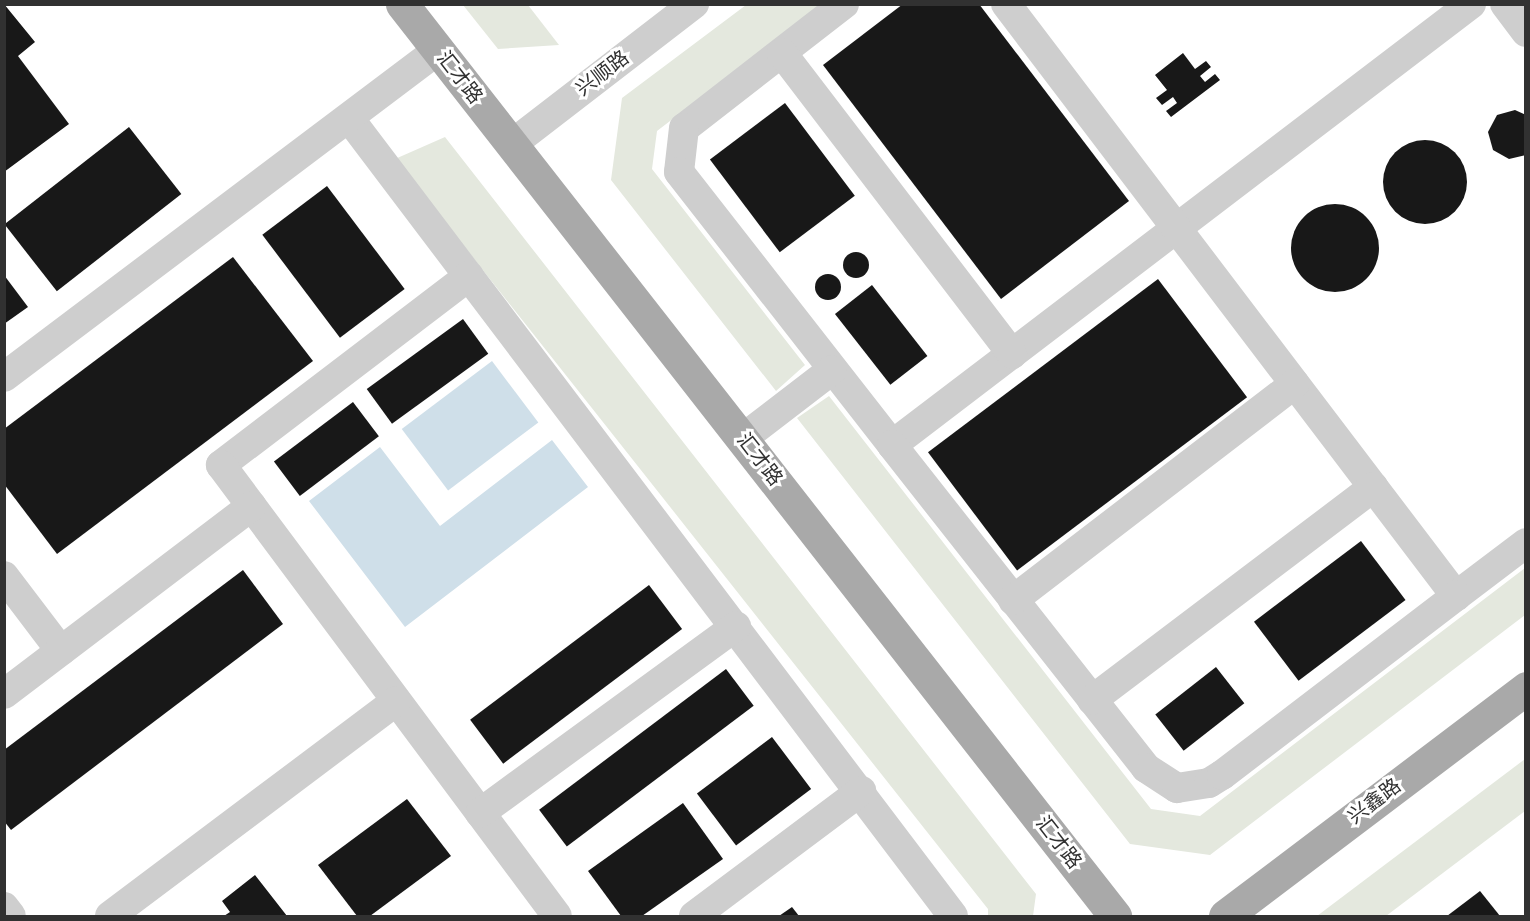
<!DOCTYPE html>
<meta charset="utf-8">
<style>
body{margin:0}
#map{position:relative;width:1530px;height:921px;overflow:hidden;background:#fff;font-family:"Sofia Sans Condensed","Noto Sans SC",sans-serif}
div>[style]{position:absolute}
.green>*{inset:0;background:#e4e8de}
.water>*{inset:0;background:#cfdfe9;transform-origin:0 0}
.building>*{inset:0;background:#181818;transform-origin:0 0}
.round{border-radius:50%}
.minor>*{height:30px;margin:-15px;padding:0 15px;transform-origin:15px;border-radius:15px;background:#cecece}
.major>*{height:33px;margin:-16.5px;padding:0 16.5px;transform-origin:16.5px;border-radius:16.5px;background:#a9a9a9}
span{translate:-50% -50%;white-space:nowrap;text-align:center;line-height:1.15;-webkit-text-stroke:6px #fff;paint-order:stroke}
.street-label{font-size:20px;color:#313131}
.frame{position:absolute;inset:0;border:6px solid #313131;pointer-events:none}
</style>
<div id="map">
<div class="green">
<i style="clip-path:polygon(463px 5px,528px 5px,559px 45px,498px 49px)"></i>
<i style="clip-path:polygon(746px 5px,821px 5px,657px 131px,652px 169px,805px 365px,776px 391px,611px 180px,622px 98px)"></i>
<i style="clip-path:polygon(445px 137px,1036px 894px,1033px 916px,988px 916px,988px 909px,395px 159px)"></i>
<i style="clip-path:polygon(829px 396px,1151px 809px,1200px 816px,1525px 568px,1525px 615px,1210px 855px,1130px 844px,797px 418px)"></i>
<i style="clip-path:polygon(1525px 759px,1525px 811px,1386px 916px,1317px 916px)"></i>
</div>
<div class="water">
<i style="left:492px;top:361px;width:77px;height:113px;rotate:53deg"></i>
<i style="clip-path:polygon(552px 440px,588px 487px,405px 627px,309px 501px,380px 447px,440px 526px)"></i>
</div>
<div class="building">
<i style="clip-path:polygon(4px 4px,35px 42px,18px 56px,69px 124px,4px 172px)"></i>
<i style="clip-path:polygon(903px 4px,979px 4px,1129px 201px,1001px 299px,823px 65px)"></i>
<i style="clip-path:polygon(1183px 53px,1195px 69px,1206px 61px,1211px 67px,1200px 76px,1205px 82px,1215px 74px,1220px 80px,1171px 117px,1166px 111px,1177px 103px,1173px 97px,1162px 105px,1156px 98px,1167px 90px,1155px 75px)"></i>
<i style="left:785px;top:103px;width:116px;height:94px;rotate:53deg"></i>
<i style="clip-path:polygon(1515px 110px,1526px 115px,1526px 155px,1509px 159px,1493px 150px,1488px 132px,1497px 115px)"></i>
<i style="left:129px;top:127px;width:85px;height:158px;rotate:52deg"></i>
<i class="round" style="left:1383px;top:140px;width:84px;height:84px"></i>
<i style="left:327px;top:186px;width:129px;height:81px;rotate:53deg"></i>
<i class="round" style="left:1291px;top:204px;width:88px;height:88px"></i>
<i class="round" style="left:843px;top:252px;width:26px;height:26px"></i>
<i style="clip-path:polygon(233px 257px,313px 361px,57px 554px,4px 484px,4px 429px)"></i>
<i class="round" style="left:815px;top:274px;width:26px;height:26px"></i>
<i style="clip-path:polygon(4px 275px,28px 307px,4px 324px)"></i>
<i style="left:1158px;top:279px;width:148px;height:288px;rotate:53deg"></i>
<i style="left:872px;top:285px;width:90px;height:47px;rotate:52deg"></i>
<i style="left:463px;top:319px;width:43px;height:119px;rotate:54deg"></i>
<i style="left:353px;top:402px;width:43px;height:99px;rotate:53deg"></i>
<i style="left:1361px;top:541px;width:74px;height:134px;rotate:53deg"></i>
<i style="clip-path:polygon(243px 570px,283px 624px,11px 830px,4px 821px,4px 750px)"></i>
<i style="left:649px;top:585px;width:55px;height:224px;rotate:53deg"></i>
<i style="left:1216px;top:667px;width:46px;height:77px;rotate:52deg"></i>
<i style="left:726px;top:669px;width:46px;height:234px;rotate:53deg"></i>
<i style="left:772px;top:737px;width:65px;height:94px;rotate:53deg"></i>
<i style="clip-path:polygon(407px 799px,451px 856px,370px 916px,357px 916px,318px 865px)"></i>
<i style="clip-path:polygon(683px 803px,723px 859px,642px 916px,621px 916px,588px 871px)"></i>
<i style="clip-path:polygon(255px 875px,287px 916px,224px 916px,230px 912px,222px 901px)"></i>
<i style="clip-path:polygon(1480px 891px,1500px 916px,1447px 916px)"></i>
<i style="clip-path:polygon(792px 907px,799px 916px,779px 916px)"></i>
</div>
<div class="minor">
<i style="left:844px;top:4px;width:202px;rotate:142.2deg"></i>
<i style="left:684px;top:128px;width:44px;rotate:96.5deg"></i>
<i style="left:679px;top:172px;width:346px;rotate:52deg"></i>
<i style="left:892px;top:445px;width:728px;rotate:-37.3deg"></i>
<i style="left:1006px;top:4px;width:744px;rotate:52.76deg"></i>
<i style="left:1456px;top:596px;width:88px;rotate:-37.1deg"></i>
<i style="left:1505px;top:4px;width:35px;rotate:53deg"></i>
<i style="left:782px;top:53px;width:379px;rotate:52.6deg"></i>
<i style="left:349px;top:118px;width:1001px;rotate:52.88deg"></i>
<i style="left:512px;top:144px;width:230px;rotate:-37.6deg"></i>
<i style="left:469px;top:276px;width:312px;rotate:142.7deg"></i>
<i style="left:221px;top:465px;width:562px;rotate:53.31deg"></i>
<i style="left:4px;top:377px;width:543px;rotate:-37deg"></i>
<i style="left:742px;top:439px;width:113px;rotate:-37.5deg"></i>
<i style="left:892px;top:445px;width:411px;rotate:51.8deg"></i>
<i style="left:1146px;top:768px;width:37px;rotate:33deg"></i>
<i style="left:1177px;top:788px;width:32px;rotate:-9deg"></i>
<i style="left:1209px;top:783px;width:15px;rotate:-32deg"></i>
<i style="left:1222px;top:775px;width:295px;rotate:-37.4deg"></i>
<i style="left:4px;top:576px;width:94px;rotate:52.8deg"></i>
<i style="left:1013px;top:600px;width:355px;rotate:-37.5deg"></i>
<i style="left:4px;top:694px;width:311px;rotate:-37.2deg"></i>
<i style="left:1092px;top:700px;width:353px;rotate:-37.1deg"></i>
<i style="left:480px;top:813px;width:317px;rotate:-36.1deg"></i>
<i style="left:4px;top:907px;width:11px;rotate:52deg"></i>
<i style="left:110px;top:916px;width:358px;rotate:-36.9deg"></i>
<i style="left:694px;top:916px;width:209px;rotate:-36.8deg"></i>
</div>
<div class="major">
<i style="left:402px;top:4px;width:1158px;rotate:51.98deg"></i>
<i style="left:1225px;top:916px;width:378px;rotate:-37.1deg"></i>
</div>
<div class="street-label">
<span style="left:603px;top:74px;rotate:-37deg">兴顺路</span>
<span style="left:459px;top:78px;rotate:52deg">汇才路</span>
<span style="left:759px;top:460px;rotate:52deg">汇才路</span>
<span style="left:1375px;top:802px;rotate:-37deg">兴鑫路</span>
<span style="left:1058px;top:843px;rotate:52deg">汇才路</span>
</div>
<div class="frame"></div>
</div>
